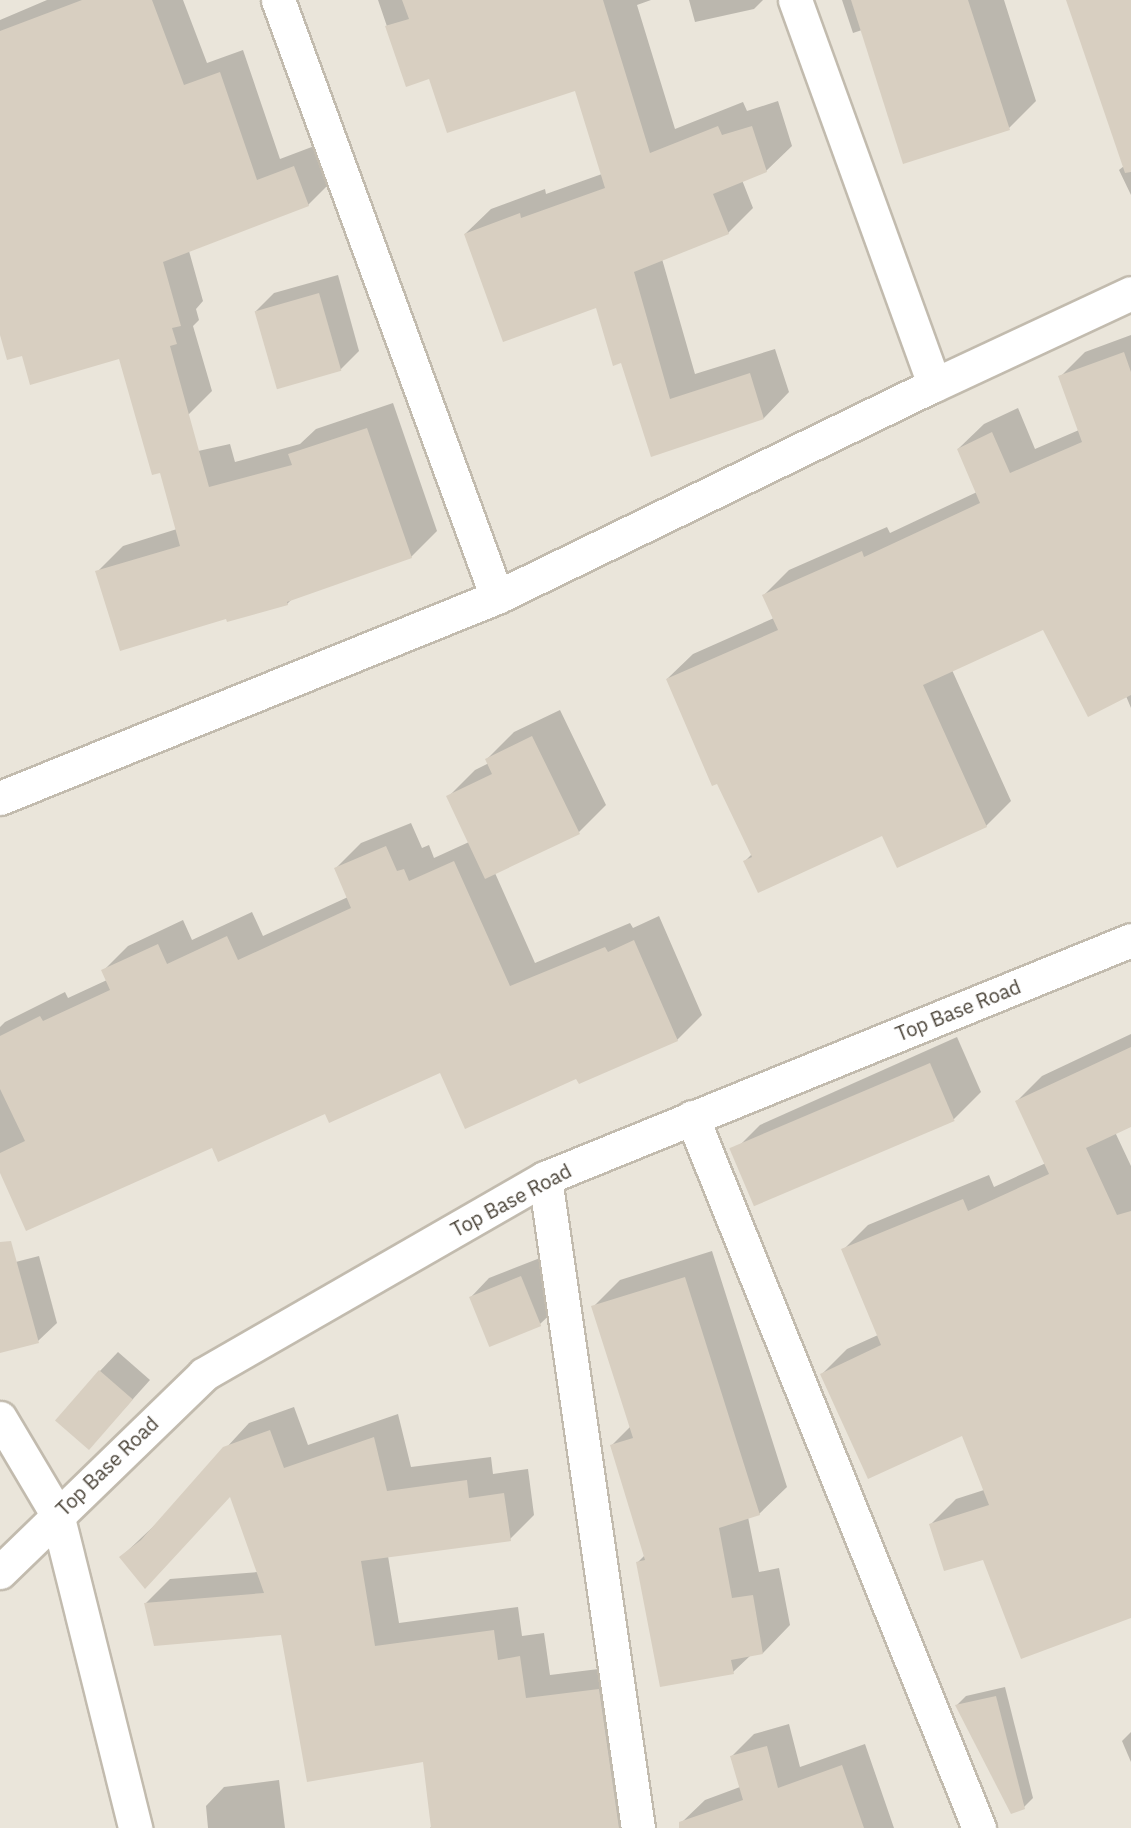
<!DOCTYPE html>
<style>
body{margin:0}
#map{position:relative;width:1131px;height:1828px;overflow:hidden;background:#f6f3ec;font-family:"IBM Plex Sans",sans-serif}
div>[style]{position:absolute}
.residential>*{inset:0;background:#eae5da;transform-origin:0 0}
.shadow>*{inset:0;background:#0003}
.building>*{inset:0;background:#d8cfc1;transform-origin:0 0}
.roads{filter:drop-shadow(2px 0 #c2bbae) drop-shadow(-2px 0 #c2bbae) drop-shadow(0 2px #c2bbae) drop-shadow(0 -2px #c2bbae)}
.minor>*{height:33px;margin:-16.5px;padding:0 16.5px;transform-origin:16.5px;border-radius:16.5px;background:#fff}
span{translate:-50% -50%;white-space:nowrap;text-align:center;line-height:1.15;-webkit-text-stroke:4.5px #fff;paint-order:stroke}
.street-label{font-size:20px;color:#4b4439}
</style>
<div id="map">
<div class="residential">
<i style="left:0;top:0;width:1131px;height:1828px"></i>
</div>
<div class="shadow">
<i style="clip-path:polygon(47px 0,183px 0,207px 63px,243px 50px,280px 159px,317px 145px,331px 182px,308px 205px,189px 251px,203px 301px,196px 309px,199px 320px,193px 326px,212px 391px,189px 414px,139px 423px,120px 357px,23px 354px,0 330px,0 20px)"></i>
<i style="clip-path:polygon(378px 0,651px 0,637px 5px,675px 129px,743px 102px,747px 111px,778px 101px,792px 146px,766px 171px,742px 180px,753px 208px,728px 233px,662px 259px,695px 374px,775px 349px,789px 392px,764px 418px,652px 455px,622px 361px,597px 306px,465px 234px,491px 209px,545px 189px,546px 194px,602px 174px,576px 89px,430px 77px,407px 85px)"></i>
<i style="clip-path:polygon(689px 0,763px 0,754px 9px,695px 22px)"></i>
<i style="clip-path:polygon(842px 0,1004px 0,1036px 101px,1009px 128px,862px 30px,853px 33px)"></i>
<i style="clip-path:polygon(1068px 0,1131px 0,1131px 195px,1119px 170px,1124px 166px)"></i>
<i style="clip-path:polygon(338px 275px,359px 351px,340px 370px,255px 312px,274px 293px)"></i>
<i style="clip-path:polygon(1131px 335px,1131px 708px,1126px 696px,1043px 628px,952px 670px,1011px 801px,986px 826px,883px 834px,745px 861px,752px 854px,667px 679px,693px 654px,774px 618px,764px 595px,789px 570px,887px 527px,890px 533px,977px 492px,958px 449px,984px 424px,1018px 408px,1035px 449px,1079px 430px,1060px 377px,1085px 352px)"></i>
<i style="clip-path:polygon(393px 403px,437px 531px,411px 557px,293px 598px,287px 604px,227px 617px,97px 572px,123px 546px,177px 529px,189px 453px,230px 444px,235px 462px,300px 444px,316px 429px)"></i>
<i style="clip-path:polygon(560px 710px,606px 805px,579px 832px,495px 873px,535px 963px,630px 923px,633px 928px,659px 916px,702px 1015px,677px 1040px,577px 1077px,441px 1071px,326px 1112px,213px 1146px,0 1169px,0 1027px,5px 1022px,65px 992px,68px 998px,107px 980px,103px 971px,128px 946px,183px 920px,192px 940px,252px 912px,263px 936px,348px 897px,336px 868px,361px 843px,411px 823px,422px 848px,429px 845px,434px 858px,469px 842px,448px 797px,475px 770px,489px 763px,487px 759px,514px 732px)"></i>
<i style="clip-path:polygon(1131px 1034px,1131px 1125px,1115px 1132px,1131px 1166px,1131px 1616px,984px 1559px,931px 1524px,956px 1499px,984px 1490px,962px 1434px,822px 1374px,847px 1349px,878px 1335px,843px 1250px,868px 1225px,989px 1175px,994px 1187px,1046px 1163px,1017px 1101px,1042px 1076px)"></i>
<i style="clip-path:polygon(957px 1037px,981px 1092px,954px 1119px,733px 1152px,760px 1125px)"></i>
<i style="clip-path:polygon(712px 1251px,787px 1487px,759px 1514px,748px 1517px,759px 1572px,779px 1568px,790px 1625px,763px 1653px,751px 1655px,733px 1672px,638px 1562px,645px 1555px,612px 1445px,631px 1426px,593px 1307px,620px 1280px)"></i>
<i style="clip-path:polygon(39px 1256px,57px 1323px,38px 1341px,0 1340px,0 1270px,4px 1265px)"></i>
<i style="clip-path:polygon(540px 1258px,559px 1306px,540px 1324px,471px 1297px,489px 1278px)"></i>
<i style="clip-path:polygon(118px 1352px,150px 1380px,89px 1448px,100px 1371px)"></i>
<i style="clip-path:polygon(294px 1407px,308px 1445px,398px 1414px,411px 1467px,491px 1457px,493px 1474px,528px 1469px,534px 1515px,510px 1539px,388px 1556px,399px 1623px,518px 1607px,522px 1636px,544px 1633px,550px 1675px,623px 1666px,648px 1828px,430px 1828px,433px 1825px,424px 1760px,282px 1634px,146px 1603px,170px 1579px,258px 1572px,231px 1496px,121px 1557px,156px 1524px,249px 1423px)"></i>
<i style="clip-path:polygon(1005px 1687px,1033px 1798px,1024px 1807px,957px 1705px,966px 1696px)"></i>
<i style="clip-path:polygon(789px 1724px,800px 1767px,865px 1744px,894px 1828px,684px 1828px,682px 1822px,705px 1800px,740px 1787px,731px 1757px,754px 1734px)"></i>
<i style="clip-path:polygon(1131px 1732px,1131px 1762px,1122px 1741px)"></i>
<i style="clip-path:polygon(279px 1780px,285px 1828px,208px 1828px,206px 1806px,224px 1787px)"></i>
</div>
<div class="building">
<i style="clip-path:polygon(82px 0,152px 0,184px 85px,220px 72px,257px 180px,294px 166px,309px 206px,163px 262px,181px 326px,172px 328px,177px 344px,170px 346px,209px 487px,292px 465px,288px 454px,367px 428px,412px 558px,287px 602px,288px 605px,227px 622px,226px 619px,120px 651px,95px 571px,180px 546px,160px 473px,152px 475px,119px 359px,30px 385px,22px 356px,7px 360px,0 335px,0 31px)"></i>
<i style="clip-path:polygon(402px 0,603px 0,650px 153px,718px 126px,722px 135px,752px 126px,767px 172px,713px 194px,729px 234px,634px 272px,670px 399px,750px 373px,764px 419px,651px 457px,621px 363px,613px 366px,596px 308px,503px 342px,464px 234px,520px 213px,521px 218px,605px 188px,575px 91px,447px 133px,429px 79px,406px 87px,385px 26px,409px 19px)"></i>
<i style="clip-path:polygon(851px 0,968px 0,1010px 130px,903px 164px)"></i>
<i style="clip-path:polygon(1066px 0,1131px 0,1131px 172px,1125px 173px)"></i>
<i style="left:319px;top:293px;width:81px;height:67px;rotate:74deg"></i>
<i style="clip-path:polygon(1124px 352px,1131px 372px,1131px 695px,1088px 717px,1043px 630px,923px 685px,987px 827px,897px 868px,882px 836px,758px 893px,743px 861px,752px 857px,717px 784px,712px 786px,666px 679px,778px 630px,762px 595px,862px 551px,864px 557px,980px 503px,957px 449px,992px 432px,1010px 473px,1082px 442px,1058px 376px)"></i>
<i style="clip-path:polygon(532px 736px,580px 834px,485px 879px,446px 796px,492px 774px,485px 759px)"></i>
<i style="clip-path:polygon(386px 846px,397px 871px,404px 869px,409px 881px,454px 861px,510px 986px,605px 947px,608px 952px,634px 940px,678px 1041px,579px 1084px,576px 1079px,465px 1129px,440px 1073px,329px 1123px,325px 1114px,218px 1162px,212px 1148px,26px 1231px,0 1173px,0 1153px,25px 1141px,0 1089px,0 1036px,40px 1016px,43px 1021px,110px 990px,101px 970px,158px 944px,167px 964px,227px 936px,238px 960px,351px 908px,334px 868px)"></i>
<i style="clip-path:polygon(1131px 1047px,1131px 1127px,1086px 1148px,1117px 1215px,1131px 1211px,1131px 1618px,1021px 1659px,983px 1560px,944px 1571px,929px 1524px,989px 1505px,962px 1436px,868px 1479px,820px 1374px,881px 1345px,841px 1249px,963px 1199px,968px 1211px,1049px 1174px,1015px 1101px)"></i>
<i style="left:930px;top:1063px;width:63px;height:218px;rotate:67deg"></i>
<i style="clip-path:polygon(11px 1241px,39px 1343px,0 1353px,0 1242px)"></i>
<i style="left:521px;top:1276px;width:54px;height:56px;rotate:68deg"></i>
<i style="clip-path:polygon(685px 1277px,760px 1515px,719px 1528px,732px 1598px,753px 1595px,763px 1654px,731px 1660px,734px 1674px,660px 1687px,636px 1562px,645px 1560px,610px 1445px,633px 1438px,591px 1306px)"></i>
<i style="left:99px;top:1370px;width:45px;height:67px;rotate:41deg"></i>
<i style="clip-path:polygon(270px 1430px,284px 1468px,374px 1437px,387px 1491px,467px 1480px,469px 1498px,504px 1493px,511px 1541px,361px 1561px,375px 1646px,494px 1630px,498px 1660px,520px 1656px,526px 1698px,599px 1689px,619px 1828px,431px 1828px,423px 1762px,307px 1782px,281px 1635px,154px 1646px,144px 1603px,264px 1593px,230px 1497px,145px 1589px,119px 1557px,141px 1540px,223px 1447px)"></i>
<i style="clip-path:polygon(996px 1696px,1025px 1809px,1011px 1814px,955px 1705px)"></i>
<i style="clip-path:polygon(767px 1746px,778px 1788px,842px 1765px,864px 1828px,679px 1828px,679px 1822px,743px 1800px,730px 1756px)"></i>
</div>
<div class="roads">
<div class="minor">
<i style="left:278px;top:0;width:636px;rotate:69.86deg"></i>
<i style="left:795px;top:0;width:409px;rotate:70.1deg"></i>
<i style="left:0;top:798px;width:536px;rotate:-22.02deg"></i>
<i style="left:497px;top:597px;width:486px;rotate:-25.9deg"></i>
<i style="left:934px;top:385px;width:217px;rotate:-25deg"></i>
<i style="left:692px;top:1117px;width:767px;rotate:68.02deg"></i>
<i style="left:545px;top:1178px;width:657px;rotate:81.86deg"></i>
<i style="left:0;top:1418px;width:112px;rotate:59.3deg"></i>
<i style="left:57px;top:1514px;width:324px;rotate:76deg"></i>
<i style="left:0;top:1572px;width:284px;rotate:-44.1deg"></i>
<i style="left:204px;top:1374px;width:393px;rotate:-29.9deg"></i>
<i style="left:545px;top:1178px;width:632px;rotate:-22.1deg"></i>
</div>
</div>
<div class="street-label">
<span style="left:958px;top:1010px;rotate:-22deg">Top Base Road</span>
<span style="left:511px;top:1200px;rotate:-28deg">Top Base Road</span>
<span style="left:107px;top:1466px;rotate:-44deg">Top Base Road</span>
</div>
</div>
